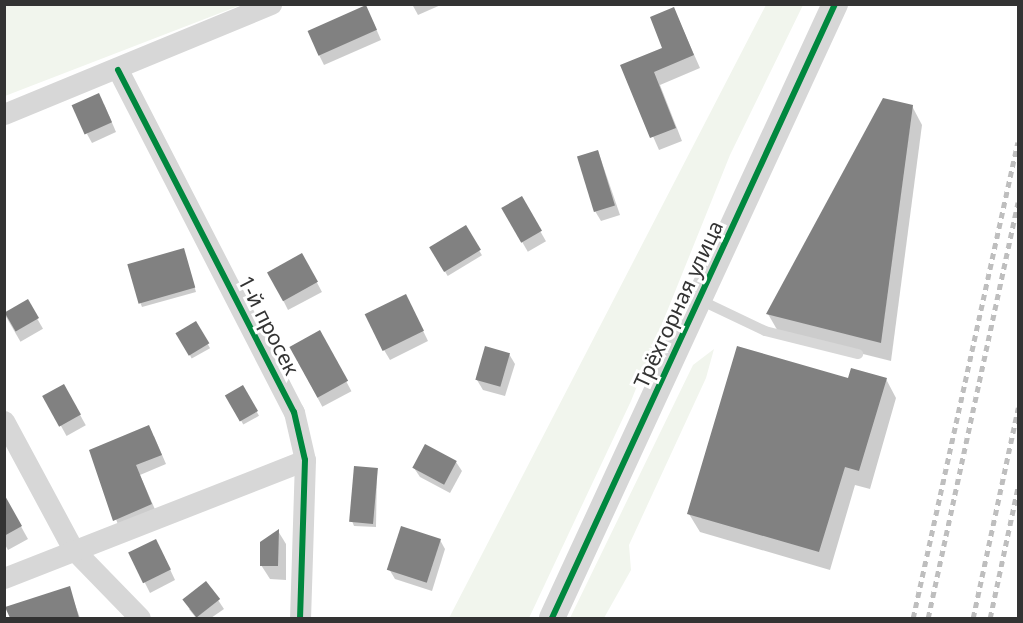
<!DOCTYPE html>
<meta charset="utf-8">
<style>
body{margin:0}
#map{position:relative;width:1023px;height:623px;overflow:hidden;background:#fff;font-family:"Noto Sans",sans-serif}
div>[style]{position:absolute}
.green>*{inset:0;background:#f1f5ed}
.shadow>*{inset:0;background:#0003;transform-origin:0 0}
.building>*{inset:0;background:#818181;transform-origin:0 0}
.service>*{height:10px;margin:-5px;padding:0 5px;transform-origin:5px;border-radius:5px;background:#d7d7d7}
.minor>*{height:21px;margin:-10.5px;padding:0 10.5px;transform-origin:10.5px;border-radius:10.5px;background:#d7d7d7}
.tertiary>*{height:26px;margin:-13px;padding:0 13px;transform-origin:13px;border-radius:13px;background:#d7d7d7}
.rail>*{height:4.5px;margin-top:-2.25px;transform-origin:0;background:repeating-linear-gradient(90deg,#bebebe 0 6px,transparent 0 10.5px)}
.cycleway>*{height:6px;margin:-3px;padding:0 3px;transform-origin:3px;border-radius:3px;background:#00873e}
span{translate:-50% -50%;white-space:nowrap;text-align:center;line-height:1.15;-webkit-text-stroke:6px #fff;paint-order:stroke}
.street-label{font-size:21px;color:#333}
.frame{position:absolute;inset:0;border:6px solid #333;pointer-events:none}
</style>
<div id="map">
<div class="green">
<i style="clip-path:polygon(5px 4px,241px 4px,241px 5px,5px 96px)"></i>
<i style="clip-path:polygon(766px 5px,803px 5px,730px 155px,631px 401px,529px 618px,449px 618px)"></i>
<i style="clip-path:polygon(714px 349px,706px 378px,629px 545px,631px 570px,604px 618px,570px 618px,693px 365px)"></i>
</div>
<div class="shadow">
<i style="clip-path:polygon(412px 4px,443px 4px,418px 15px)"></i>
<i style="clip-path:polygon(674px 9px,700px 68px,660px 85px,682px 141px,659px 150px,622px 66px,664px 49px)"></i>
<i style="clip-path:polygon(371px 17px,381px 40px,324px 65px,319px 55px)"></i>
<i style="clip-path:polygon(104px 104px,116px 132px,92px 143px,87px 134px)"></i>
<i style="clip-path:polygon(912px 106px,922px 125px,891px 361px,779px 333px,768px 314px)"></i>
<i style="clip-path:polygon(598px 151px,620px 215px,601px 221px,595px 211px)"></i>
<i style="left:521px;top:198px;width:50px;height:21px;rotate:60deg"></i>
<i style="left:465px;top:227px;width:33px;height:40px;rotate:59deg"></i>
<i style="clip-path:polygon(185px 254px,196px 292px,142px 307px,140px 302px)"></i>
<i style="clip-path:polygon(307px 264px,322px 292px,288px 310px,283px 300px)"></i>
<i style="left:27px;top:301px;width:32px;height:26px;rotate:60deg"></i>
<i style="clip-path:polygon(411px 306px,428px 341px,390px 360px,384px 350px)"></i>
<i style="left:196px;top:323px;width:29px;height:21px;rotate:61deg"></i>
<i style="left:320px;top:332px;width:67px;height:33px;rotate:62deg"></i>
<i style="clip-path:polygon(509px 354px,515px 364px,505px 396px,483px 390px,477px 380px)"></i>
<i style="clip-path:polygon(886px 379px,896px 398px,870px 489px,855px 485px,830px 570px,700px 532px,689px 514px,849px 380px)"></i>
<i style="left:64px;top:386px;width:45px;height:22px;rotate:61deg"></i>
<i style="left:243px;top:387px;width:33px;height:18px;rotate:61deg"></i>
<i style="clip-path:polygon(154px 436px,166px 464px,140px 475px,157px 514px,120px 530px,91px 451px)"></i>
<i style="clip-path:polygon(456px 462px,462px 471px,450px 493px,420px 477px,414px 468px)"></i>
<i style="clip-path:polygon(377px 469px,376px 527px,354px 526px,352px 521px)"></i>
<i style="clip-path:polygon(4px 496px,28px 539px,8px 550px,4px 543px)"></i>
<i style="clip-path:polygon(278px 531px,286px 544px,286px 580px,270px 579px,261px 565px)"></i>
<i style="clip-path:polygon(440px 540px,445px 549px,432px 591px,395px 579px,389px 569px)"></i>
<i style="clip-path:polygon(161px 550px,175px 580px,150px 593px,130px 553px)"></i>
<i style="clip-path:polygon(69px 588px,80px 618px,11px 618px,7px 607px)"></i>
<i style="clip-path:polygon(218px 600px,224px 609px,211px 618px,196px 618px,189px 609px)"></i>
</div>
<div class="building">
<i style="left:366px;top:5px;width:27px;height:64px;rotate:66deg"></i>
<i style="clip-path:polygon(674px 7px,694px 55px,654px 72px,676px 128px,650px 138px,620px 65px,662px 48px,650px 17px)"></i>
<i style="left:99px;top:93px;width:32px;height:30px;rotate:66deg"></i>
<i style="clip-path:polygon(883px 98px,913px 105px,881px 343px,766px 314px)"></i>
<i style="left:598px;top:150px;width:58px;height:22px;rotate:73deg"></i>
<i style="left:522px;top:196px;width:40px;height:24px;rotate:60deg"></i>
<i style="left:466px;top:225px;width:29px;height:43px;rotate:59deg"></i>
<i style="left:184px;top:248px;width:41px;height:59px;rotate:74deg"></i>
<i style="left:302px;top:253px;width:33px;height:40px;rotate:61deg"></i>
<i style="left:406px;top:294px;width:41px;height:46px;rotate:64deg"></i>
<i style="left:28px;top:299px;width:22px;height:27px;rotate:60deg"></i>
<i style="left:196px;top:321px;width:26px;height:24px;rotate:59deg"></i>
<i style="left:320px;top:330px;width:58px;height:35px;rotate:61deg"></i>
<i style="left:485px;top:346px;width:26px;height:35px;rotate:16deg"></i>
<i style="clip-path:polygon(737px 346px,848px 378px,851px 368px,887px 378px,859px 471px,845px 467px,819px 552px,687px 514px)"></i>
<i style="left:64px;top:384px;width:35px;height:25px;rotate:61deg"></i>
<i style="left:243px;top:385px;width:30px;height:21px;rotate:60deg"></i>
<i style="clip-path:polygon(149px 425px,162px 455px,136px 465px,152px 504px,113px 521px,89px 450px)"></i>
<i style="left:425px;top:444px;width:36px;height:27px;rotate:28deg"></i>
<i style="left:354px;top:466px;width:24px;height:56px;rotate:5deg"></i>
<i style="clip-path:polygon(4px 494px,22px 526px,4px 536px)"></i>
<i style="left:401px;top:526px;width:42px;height:46px;rotate:18deg"></i>
<i style="clip-path:polygon(279px 529px,278px 566px,260px 566px,260px 542px)"></i>
<i style="left:156px;top:539px;width:34px;height:31px;rotate:64deg"></i>
<i style="left:206px;top:581px;width:23px;height:30px;rotate:52deg"></i>
<i style="clip-path:polygon(70px 586px,79px 618px,10px 618px,5px 607px)"></i>
</div>
<div class="service">
<i style="left:698px;top:299px;width:74px;rotate:25.5deg"></i>
<i style="left:765px;top:331px;width:96px;rotate:13.9deg"></i>
</div>
<div class="minor">
<i style="left:118px;top:70px;width:385px;rotate:62.8deg"></i>
<i style="left:294px;top:412px;width:49px;rotate:77.1deg"></i>
<i style="left:305px;top:460px;width:158px;rotate:91.8deg"></i>
<i style="left:4px;top:114px;width:289px;rotate:-22.4deg"></i>
<i style="left:4px;top:421px;width:145px;rotate:61.7deg"></i>
<i style="left:73px;top:549px;width:96px;rotate:45.8deg"></i>
<i style="left:4px;top:578px;width:323px;rotate:-21.4deg"></i>
</div>
<div class="tertiary">
<i style="left:552px;top:618px;width:676px;rotate:-65.25deg"></i>
</div>
<div class="rail">
<i style="left:913px;top:618px;width:487px;rotate:-77.6deg"></i>
<i style="left:928px;top:618px;width:425px;rotate:-77.8deg"></i>
<i style="left:973px;top:618px;width:215px;rotate:-77.9deg"></i>
<i style="left:990px;top:618px;width:135px;rotate:-78deg"></i>
</div>
<div class="cycleway">
<i style="left:118px;top:70px;width:385px;rotate:62.8deg"></i>
<i style="left:294px;top:412px;width:49px;rotate:77.1deg"></i>
<i style="left:305px;top:460px;width:158px;rotate:91.8deg"></i>
<i style="left:552px;top:618px;width:676px;rotate:-65.25deg"></i>
</div>
<div class="street-label">
<span style="left:678px;top:304px;rotate:-65deg">Трёхгорная улица</span>
<span style="left:269px;top:325px;rotate:63deg">1-й просек</span>
</div>
<div class="frame"></div>
</div>
